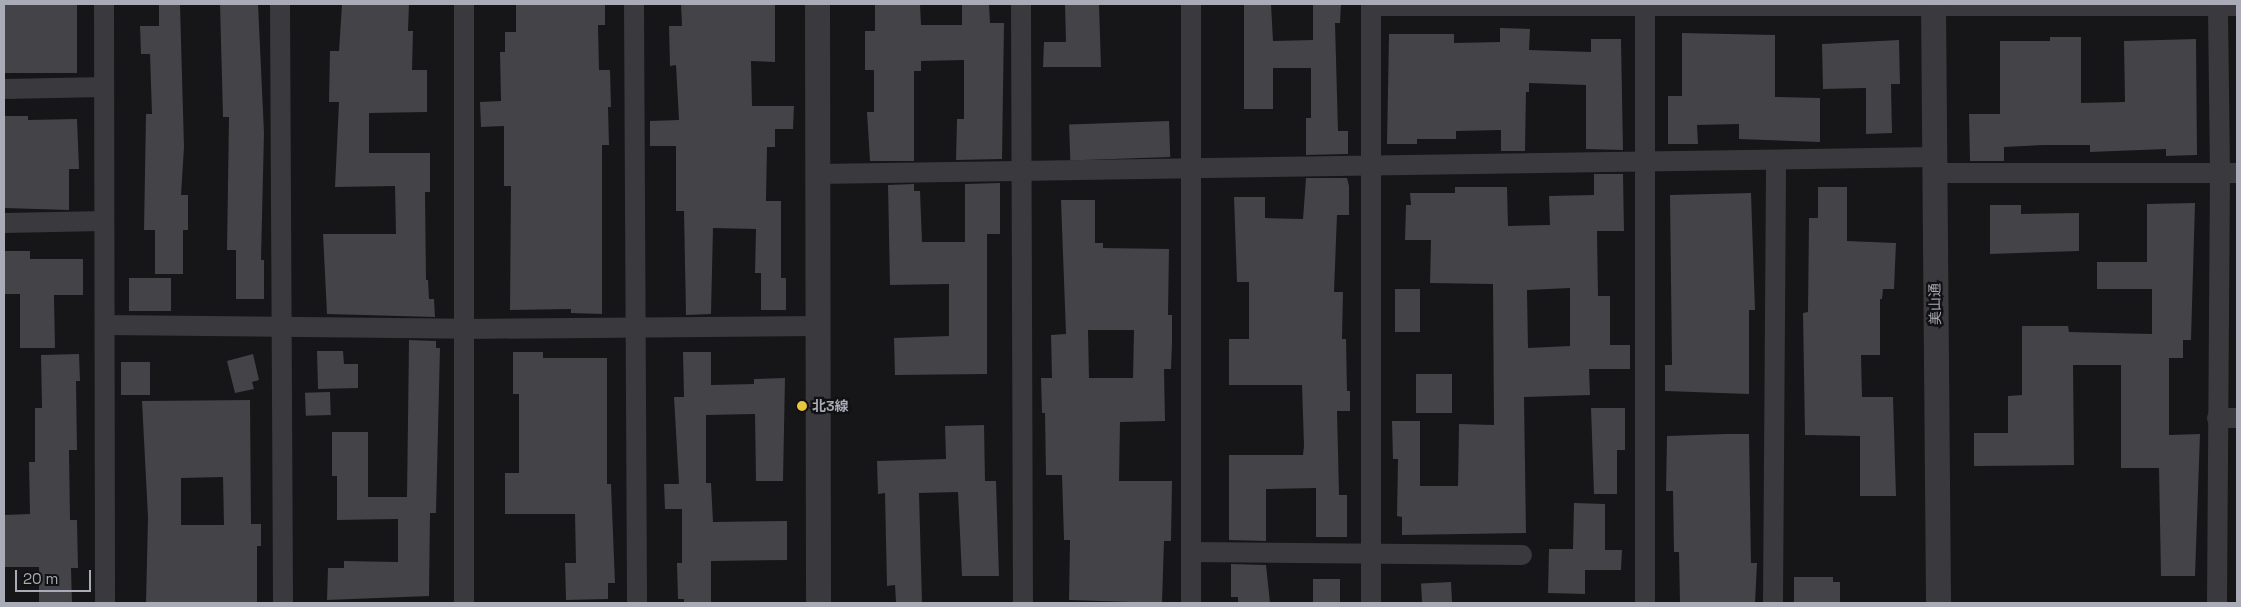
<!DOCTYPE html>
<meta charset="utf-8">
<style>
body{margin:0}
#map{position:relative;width:2241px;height:607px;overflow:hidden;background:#161618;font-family:"Space Grotesk","Noto Sans JP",sans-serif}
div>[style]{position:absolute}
.building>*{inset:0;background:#434348;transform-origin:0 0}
.minor>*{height:20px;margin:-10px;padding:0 10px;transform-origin:10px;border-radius:10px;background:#39393e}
.tertiary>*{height:25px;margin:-12.5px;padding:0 12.5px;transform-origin:12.5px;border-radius:12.5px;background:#39393e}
.dots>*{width:14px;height:14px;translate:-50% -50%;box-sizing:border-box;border:2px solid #111113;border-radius:50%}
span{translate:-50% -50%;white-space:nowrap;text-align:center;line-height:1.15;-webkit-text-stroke:4.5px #111113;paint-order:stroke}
.street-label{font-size:14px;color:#a9abb7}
.poi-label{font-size:14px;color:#a9abb7;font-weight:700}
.left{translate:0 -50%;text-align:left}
.frame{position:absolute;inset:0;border:5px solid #a9abb7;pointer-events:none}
.scale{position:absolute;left:15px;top:570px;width:76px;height:22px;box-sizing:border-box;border:2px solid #a9abb7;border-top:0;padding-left:6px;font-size:15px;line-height:18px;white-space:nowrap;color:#a9abb7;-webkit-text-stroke:4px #111113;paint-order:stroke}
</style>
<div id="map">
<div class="building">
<i style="left:4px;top:4px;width:73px;height:69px"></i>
<i style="clip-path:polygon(159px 4px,180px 4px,184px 147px,181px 195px,188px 195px,188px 230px,183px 230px,183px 274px,155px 274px,155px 230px,144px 230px,146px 114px,152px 114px,150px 54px,141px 54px,140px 26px,159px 26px)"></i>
<i style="clip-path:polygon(220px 4px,258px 4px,264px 133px,261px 260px,264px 260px,264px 299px,236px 299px,236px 250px,227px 250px,229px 117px,223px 117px)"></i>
<i style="clip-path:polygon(342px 4px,409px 4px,408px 31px,413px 31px,412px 70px,427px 70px,427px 112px,369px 113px,369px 153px,430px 153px,430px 192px,425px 192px,426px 280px,428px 280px,429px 299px,434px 299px,435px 317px,327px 314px,323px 234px,396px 234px,395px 186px,335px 187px,339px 102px,329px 102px,330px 51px,339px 51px)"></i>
<i style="clip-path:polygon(516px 4px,605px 4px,605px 25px,598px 25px,599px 70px,610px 70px,611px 107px,608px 107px,609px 145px,602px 145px,602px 314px,571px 313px,571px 309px,510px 310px,511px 186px,504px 186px,504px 126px,481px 127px,480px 102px,501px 101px,500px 52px,505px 52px,505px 32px,516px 32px)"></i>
<i style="clip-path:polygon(681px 4px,775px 4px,775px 62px,751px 61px,752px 106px,794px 106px,793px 129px,775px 129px,775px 147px,767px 147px,766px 201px,781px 201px,781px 278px,786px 278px,786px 310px,761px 310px,761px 273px,755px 273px,756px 229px,713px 228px,711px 314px,686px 315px,684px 211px,676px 211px,676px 146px,650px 146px,650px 121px,679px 120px,676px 65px,670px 66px,669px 26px,682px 26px)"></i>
<i style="clip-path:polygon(875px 4px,920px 4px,921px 25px,962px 25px,962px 4px,989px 4px,990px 23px,1004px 23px,1002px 159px,956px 160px,957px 119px,964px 119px,964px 60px,921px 61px,921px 71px,914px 71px,914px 161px,870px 161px,867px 112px,874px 112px,874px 70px,865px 70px,865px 31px,875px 31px)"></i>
<i style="clip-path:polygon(1065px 4px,1099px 4px,1101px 67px,1043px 67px,1044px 42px,1066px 42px)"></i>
<i style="clip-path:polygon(1244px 4px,1271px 4px,1273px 41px,1313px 40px,1313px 4px,1341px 4px,1340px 23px,1335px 23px,1338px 131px,1348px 131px,1348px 154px,1306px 155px,1306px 118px,1311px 118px,1311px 68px,1273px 68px,1273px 109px,1244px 109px)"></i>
<i style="clip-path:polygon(1500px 28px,1530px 29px,1529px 50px,1591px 52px,1591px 39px,1621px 39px,1623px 150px,1586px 149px,1586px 85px,1529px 83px,1529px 92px,1526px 92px,1525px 151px,1501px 151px,1501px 130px,1456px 131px,1456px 139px,1417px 139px,1417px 144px,1387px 144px,1389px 34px,1454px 34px,1454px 43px,1500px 42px)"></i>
<i style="clip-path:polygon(1682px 33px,1775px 35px,1775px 97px,1820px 98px,1820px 142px,1739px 139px,1739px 124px,1697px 125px,1698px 144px,1668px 144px,1668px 96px,1682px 96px)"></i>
<i style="clip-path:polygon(2050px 37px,2081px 37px,2081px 103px,2125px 102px,2124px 41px,2196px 39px,2197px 155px,2166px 156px,2166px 149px,2090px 152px,2090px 145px,2044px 145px,2004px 147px,2004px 161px,1970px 161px,1969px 114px,2000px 114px,2000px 41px,2050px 41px)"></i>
<i style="clip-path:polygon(1899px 40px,1900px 84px,1891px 84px,1892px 133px,1866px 134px,1866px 88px,1823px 89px,1822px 44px)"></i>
<i style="clip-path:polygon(4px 116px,28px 116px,28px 120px,77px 119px,79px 169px,69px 169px,69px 210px,4px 208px)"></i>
<i style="left:1169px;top:121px;width:36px;height:100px;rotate:88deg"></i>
<i style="clip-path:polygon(evenodd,1594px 174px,1623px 174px,1624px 231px,1597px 231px,1598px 296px,1610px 296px,1610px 345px,1630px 345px,1630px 369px,1589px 369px,1590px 395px,1524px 397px,1526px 533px,1402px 535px,1402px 517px,1397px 516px,1398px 459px,1393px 459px,1392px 421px,1420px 421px,1420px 486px,1458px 486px,1459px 424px,1494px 425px,1493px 284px,1430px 283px,1431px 240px,1405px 240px,1406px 205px,1411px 205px,1410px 193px,1455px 193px,1455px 187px,1507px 187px,1508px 226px,1550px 225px,1549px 196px,1594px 195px,1594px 174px,1570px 288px,1570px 346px,1528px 348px,1527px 290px,1570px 288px)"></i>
<i style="clip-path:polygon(1306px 178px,1347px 178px,1349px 186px,1349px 215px,1337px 215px,1334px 292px,1343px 292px,1342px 339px,1346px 339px,1347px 391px,1350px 391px,1350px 411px,1337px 411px,1339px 495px,1347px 495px,1347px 537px,1316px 537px,1316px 488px,1266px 489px,1266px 541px,1229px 540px,1229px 455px,1303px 455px,1304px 446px,1302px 385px,1229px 385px,1229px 339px,1249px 339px,1249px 282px,1237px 282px,1234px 197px,1265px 197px,1265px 218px,1303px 219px)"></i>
<i style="clip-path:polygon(1000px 183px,1000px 234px,987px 234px,987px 374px,895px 375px,894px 338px,949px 336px,949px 284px,890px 285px,888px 185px,914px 184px,914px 191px,920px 191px,922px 242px,965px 242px,965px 184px)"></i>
<i style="clip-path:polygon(1818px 187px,1847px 187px,1847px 241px,1896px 243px,1894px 289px,1883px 289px,1882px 299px,1880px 299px,1880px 355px,1861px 355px,1862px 397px,1893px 397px,1896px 496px,1860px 496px,1860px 436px,1805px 435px,1803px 313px,1808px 312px,1809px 218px,1818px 218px)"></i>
<i style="clip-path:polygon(1751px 193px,1755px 310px,1749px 310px,1749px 394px,1665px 391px,1665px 365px,1672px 365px,1670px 195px)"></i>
<i style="clip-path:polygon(evenodd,1061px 200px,1095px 200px,1095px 243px,1103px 243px,1103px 248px,1169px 249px,1168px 315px,1172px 315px,1172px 343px,1171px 369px,1164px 369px,1165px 421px,1120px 422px,1119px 481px,1172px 481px,1171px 541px,1164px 541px,1162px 603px,1069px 600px,1070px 540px,1064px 540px,1062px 475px,1046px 475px,1045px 413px,1042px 413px,1041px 378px,1052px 378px,1051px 335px,1066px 334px,1061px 200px,1088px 330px,1134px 330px,1133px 378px,1089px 378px,1088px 330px)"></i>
<i style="clip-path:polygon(2195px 203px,2191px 340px,2183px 340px,2183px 358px,2169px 358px,2169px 435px,2200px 434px,2195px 576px,2161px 576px,2159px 468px,2121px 468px,2121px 365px,2073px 365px,2074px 465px,1974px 466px,1974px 433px,2008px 433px,2008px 396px,2022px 395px,2022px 326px,2068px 326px,2069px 332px,2152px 334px,2152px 289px,2097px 289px,2097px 262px,2147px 262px,2147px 204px)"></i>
<i style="clip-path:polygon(1990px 205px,2021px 205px,2021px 214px,2079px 213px,2079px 251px,1990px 254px)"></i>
<i style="clip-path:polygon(4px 251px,30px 251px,30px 259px,83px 259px,83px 295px,54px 295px,55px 348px,20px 348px,20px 294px,4px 294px)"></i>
<i style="left:129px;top:278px;width:42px;height:33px"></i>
<i style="left:1395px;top:289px;width:25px;height:43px"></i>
<i style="clip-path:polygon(409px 340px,436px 341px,436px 348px,440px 348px,436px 513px,430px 513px,429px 596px,327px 600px,328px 568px,344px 568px,344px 561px,398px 562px,398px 519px,337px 520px,337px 476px,332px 476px,332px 432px,368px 432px,368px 497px,407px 497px)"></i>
<i style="clip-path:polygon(317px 351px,343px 351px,344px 364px,358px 364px,358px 388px,318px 389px)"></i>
<i style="clip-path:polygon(513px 352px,543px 352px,543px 358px,607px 358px,607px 484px,611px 484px,615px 583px,608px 583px,608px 599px,566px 600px,565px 563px,576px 563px,575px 514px,505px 514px,505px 473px,519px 473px,519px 394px,513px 394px)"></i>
<i style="clip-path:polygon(683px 352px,711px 352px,711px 385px,754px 384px,754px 379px,785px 378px,783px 481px,756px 481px,755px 414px,706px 415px,706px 483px,711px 483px,713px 522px,787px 521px,787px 560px,711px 561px,711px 603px,684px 603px,684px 599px,678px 599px,677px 563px,682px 563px,682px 509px,665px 509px,664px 484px,679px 484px,674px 397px,684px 397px)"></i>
<i style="clip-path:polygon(79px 354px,80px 381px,76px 381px,77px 450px,69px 450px,70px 520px,77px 520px,78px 568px,71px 568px,72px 603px,39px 603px,39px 567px,4px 567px,4px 515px,30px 514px,29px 462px,35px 462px,35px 408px,42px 408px,41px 355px)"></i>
<i style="clip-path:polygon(253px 354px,259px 380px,252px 382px,254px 389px,235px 393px,227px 361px)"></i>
<i style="left:150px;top:362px;width:33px;height:29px;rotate:90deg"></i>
<i style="left:1416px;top:374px;width:36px;height:39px"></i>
<i style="left:330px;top:392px;width:23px;height:25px;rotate:88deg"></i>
<i style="clip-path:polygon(evenodd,250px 400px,251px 524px,261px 524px,261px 546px,257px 546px,257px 603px,146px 603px,148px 517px,142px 401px,250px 400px,223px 477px,224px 525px,181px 525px,181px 478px,223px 477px)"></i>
<i style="clip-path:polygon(1591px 408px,1625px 408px,1625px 450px,1617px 450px,1617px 494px,1594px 494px)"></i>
<i style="clip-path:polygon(984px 425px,985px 481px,996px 481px,999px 576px,962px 576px,958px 492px,919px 493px,922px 603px,896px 603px,895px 585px,887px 586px,885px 493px,878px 494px,877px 461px,946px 459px,945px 426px)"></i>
<i style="clip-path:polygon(1726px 434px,1749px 434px,1751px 563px,1757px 563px,1755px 603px,1680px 603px,1679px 552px,1674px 552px,1673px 491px,1666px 491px,1667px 436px)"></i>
<i style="clip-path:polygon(1574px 503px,1605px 504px,1605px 550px,1622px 550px,1621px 570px,1585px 570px,1585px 594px,1548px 593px,1549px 549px,1573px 549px)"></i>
<i style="clip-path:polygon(1231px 564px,1266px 565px,1270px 603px,1238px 603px,1238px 597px,1231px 597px)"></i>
<i style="clip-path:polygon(1794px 577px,1833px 577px,1833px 582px,1840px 582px,1840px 603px,1794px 603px)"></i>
<i style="left:1313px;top:579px;width:27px;height:24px"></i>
<i style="left:1451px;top:582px;width:21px;height:30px;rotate:87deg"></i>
</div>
<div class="minor">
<i style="left:104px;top:4px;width:599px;rotate:89.9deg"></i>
<i style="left:280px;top:4px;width:599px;rotate:89.71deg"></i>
<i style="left:464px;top:4px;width:599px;rotate:90deg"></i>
<i style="left:634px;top:4px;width:599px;rotate:89.71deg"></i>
<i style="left:1021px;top:4px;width:599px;rotate:89.81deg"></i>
<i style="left:1645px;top:4px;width:599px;rotate:90deg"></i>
<i style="left:1371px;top:6px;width:866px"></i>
<i style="left:4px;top:89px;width:100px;rotate:-1.1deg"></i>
<i style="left:1934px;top:173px;width:303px"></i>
<i style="left:817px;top:174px;width:1116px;rotate:-0.87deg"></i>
<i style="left:4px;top:223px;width:100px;rotate:-1.1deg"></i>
<i style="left:105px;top:325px;width:360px;rotate:0.6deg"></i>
<i style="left:465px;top:329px;width:352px;rotate:-0.5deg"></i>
<i style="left:2217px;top:418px;width:20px"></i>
<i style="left:1191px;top:552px;width:331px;rotate:0.5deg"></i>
<i style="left:1191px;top:603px;width:599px;rotate:-90deg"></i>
<i style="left:1371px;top:603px;width:599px;rotate:-90deg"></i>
<i style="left:1773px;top:603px;width:443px;rotate:-89.6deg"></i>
<i style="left:2217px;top:603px;width:430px;rotate:-89.6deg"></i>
<i style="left:2220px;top:173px;width:169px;rotate:-90.7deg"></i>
</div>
<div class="tertiary">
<i style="left:817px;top:4px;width:599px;rotate:89.9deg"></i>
<i style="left:1933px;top:4px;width:599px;rotate:89.52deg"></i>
</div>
<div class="dots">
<i style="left:802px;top:406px;background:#e6c53f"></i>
</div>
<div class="street-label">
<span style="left:1935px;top:304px;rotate:-91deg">美山通</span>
</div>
<div class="poi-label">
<span class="left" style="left:812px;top:406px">北3線</span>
</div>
<div class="frame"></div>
<div class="scale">20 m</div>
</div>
